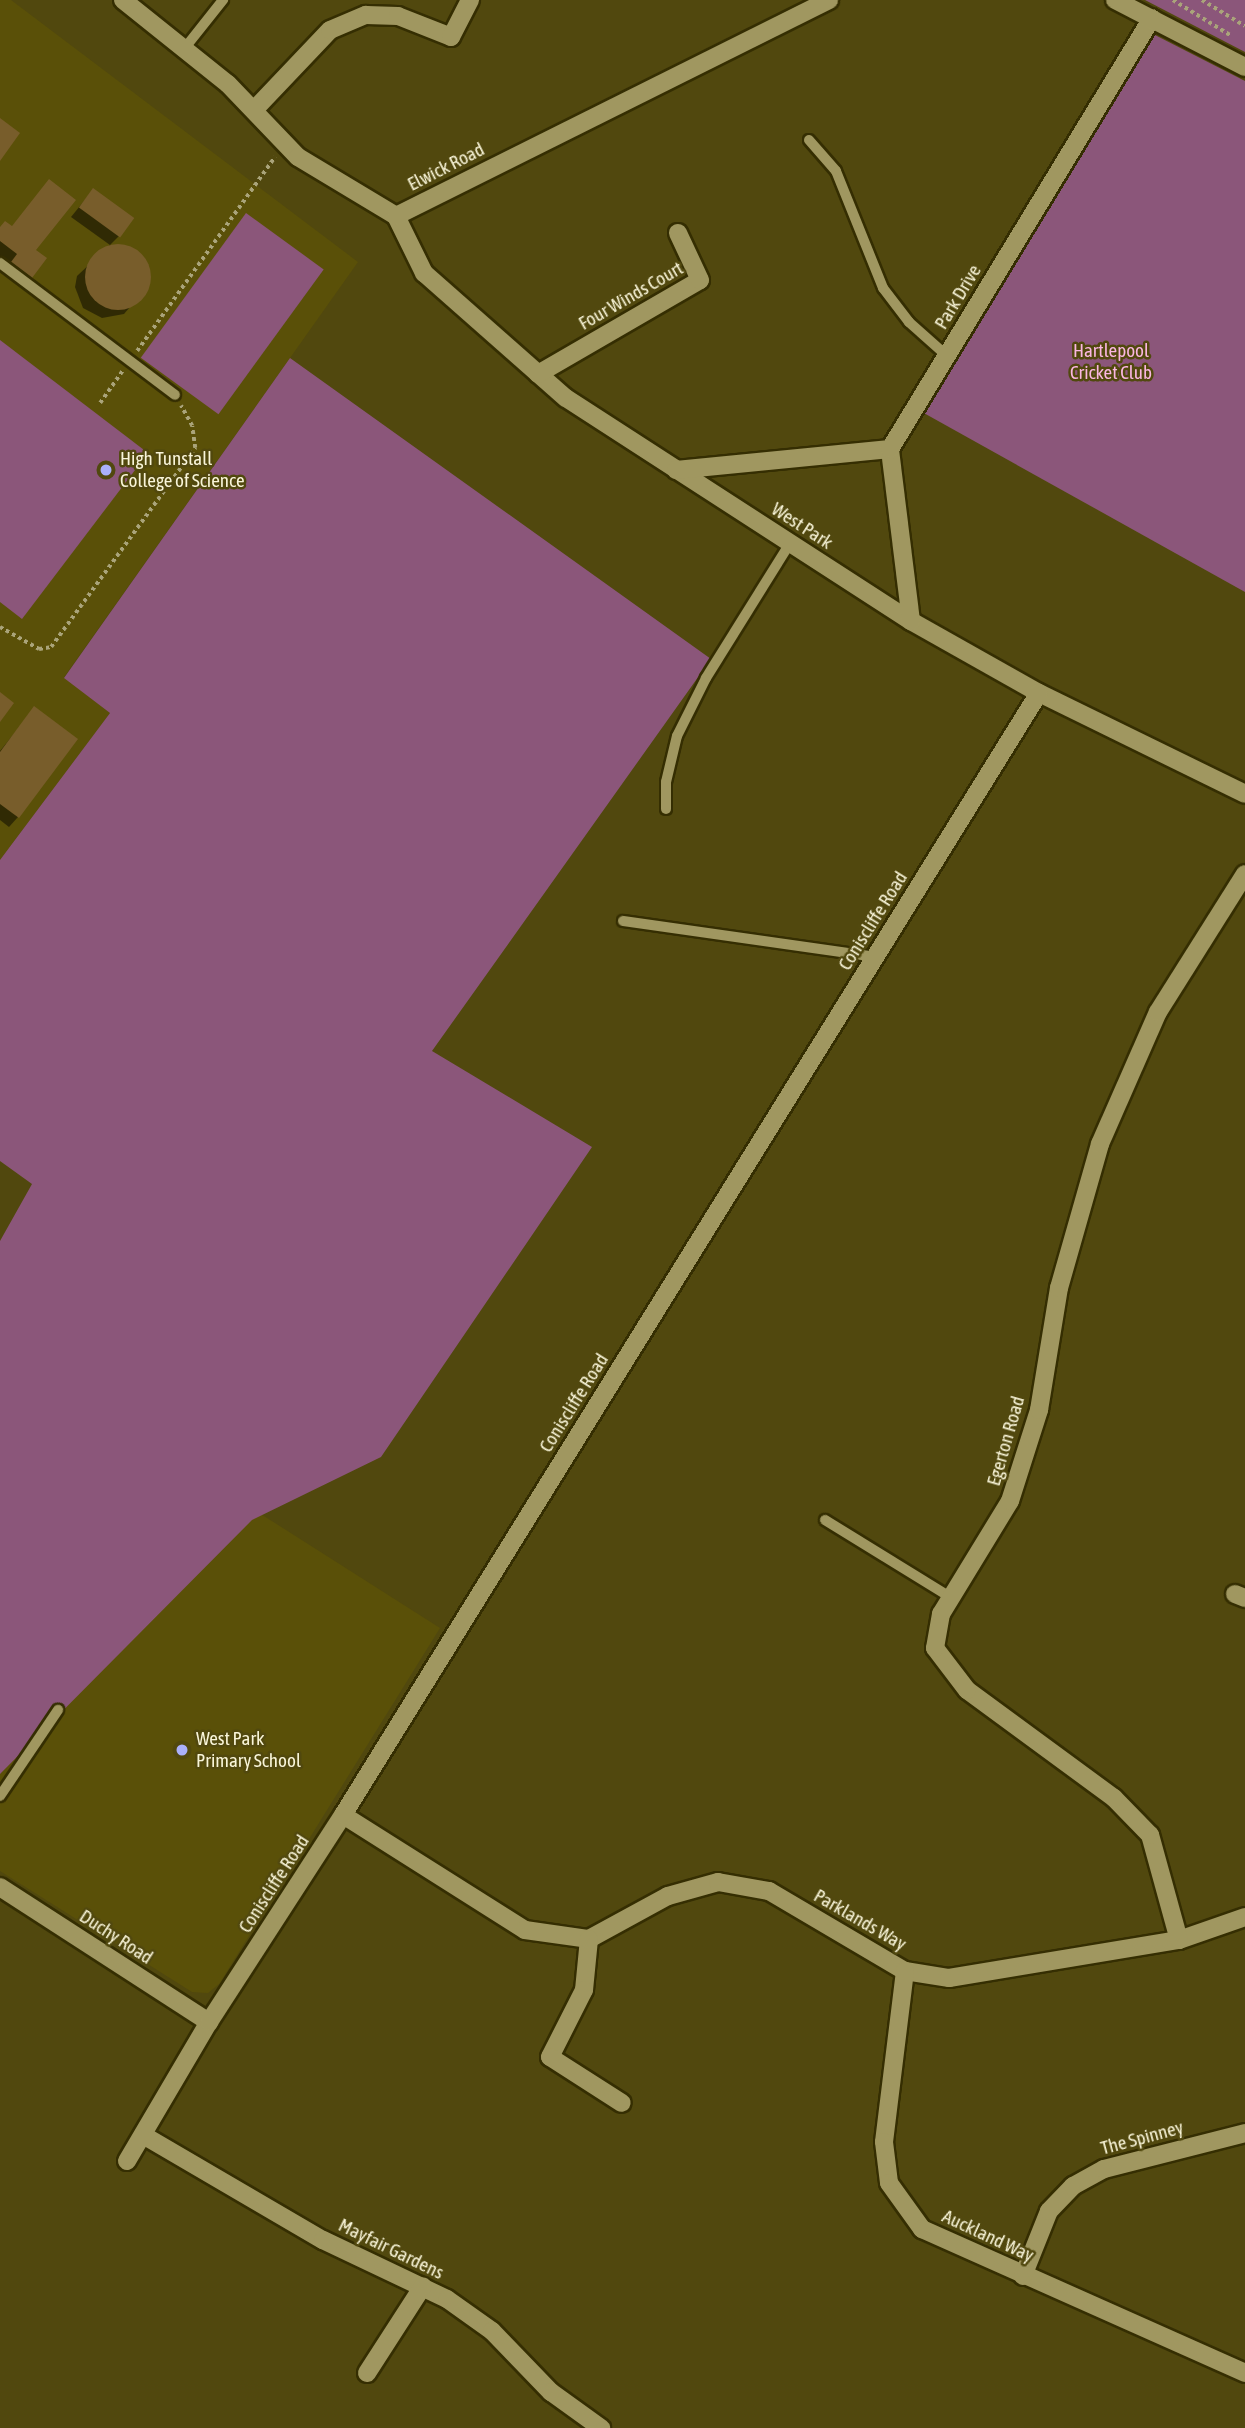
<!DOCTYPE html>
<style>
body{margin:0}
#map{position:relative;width:1245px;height:2428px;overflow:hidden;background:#51480e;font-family:"Asap Condensed",sans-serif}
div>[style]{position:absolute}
.built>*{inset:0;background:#5a5008}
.green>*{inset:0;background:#8b567a;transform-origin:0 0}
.shadow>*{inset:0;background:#0007}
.building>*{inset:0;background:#785d2b;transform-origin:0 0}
.round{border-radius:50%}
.path>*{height:3.5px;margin-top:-1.75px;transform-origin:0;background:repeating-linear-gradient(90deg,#aaa47a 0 3.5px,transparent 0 7px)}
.roads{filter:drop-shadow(2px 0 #352e02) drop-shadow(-2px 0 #352e02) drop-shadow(0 2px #352e02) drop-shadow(0 -2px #352e02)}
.lane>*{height:10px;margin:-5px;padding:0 5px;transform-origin:5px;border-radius:5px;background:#a09760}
.street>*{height:18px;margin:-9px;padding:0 9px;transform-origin:9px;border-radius:9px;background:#a09760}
.secondary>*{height:18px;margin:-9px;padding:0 9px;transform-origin:9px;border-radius:9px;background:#a09760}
.dots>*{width:19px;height:19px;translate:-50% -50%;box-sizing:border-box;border:4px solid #51480e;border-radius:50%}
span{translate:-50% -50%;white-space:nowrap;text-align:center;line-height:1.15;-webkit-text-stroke:5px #51480e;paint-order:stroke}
.street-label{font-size:19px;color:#f9f5d9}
.park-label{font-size:19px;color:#fab6e2}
.poi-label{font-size:19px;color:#f9f5d9}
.left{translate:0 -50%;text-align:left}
</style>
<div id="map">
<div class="built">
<i style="clip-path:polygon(0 0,11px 0,358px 262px,64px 677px,110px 713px,0 860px)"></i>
<i style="clip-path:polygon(0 1348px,440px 1628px,219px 1984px,208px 1993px,192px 1992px,0 1871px)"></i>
</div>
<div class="green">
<i style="clip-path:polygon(1145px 0,1245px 0,1245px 52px)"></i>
<i style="clip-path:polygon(1153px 34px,1245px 81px,1245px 592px,922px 412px)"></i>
<i style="left:246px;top:213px;width:96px;height:179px;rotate:36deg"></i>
<i style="clip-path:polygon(0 340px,148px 453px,22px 619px,0 602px)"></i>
<i style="clip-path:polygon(290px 358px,711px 659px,432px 1051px,592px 1147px,381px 1457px,252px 1520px,0 1774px,0 1241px,32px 1184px,0 1161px,0 860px,110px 713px,64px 678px)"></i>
</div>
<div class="shadow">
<i style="clip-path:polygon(49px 181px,31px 276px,21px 286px,3px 272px,9px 264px,0 258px,0 228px,11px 228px)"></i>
<i style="clip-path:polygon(93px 190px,119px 236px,110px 245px,71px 217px)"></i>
<i style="clip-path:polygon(110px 245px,132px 249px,147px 264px,148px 286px,124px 314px,102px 318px,83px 308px,75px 287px,77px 276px)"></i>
<i style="clip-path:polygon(34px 709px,18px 817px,9px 827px,0 820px,0 751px)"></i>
</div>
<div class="building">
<i style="clip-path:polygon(0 118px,20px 133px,0 161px)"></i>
<i style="clip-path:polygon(49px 179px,76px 200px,36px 250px,47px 258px,32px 278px,11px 262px,17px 254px,0 241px,0 227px,5px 221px,12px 226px)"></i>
<i style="left:93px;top:188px;width:51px;height:24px;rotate:36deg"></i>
<i class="round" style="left:85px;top:244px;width:66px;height:66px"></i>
<i style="clip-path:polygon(0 692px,14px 703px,0 722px)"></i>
<i style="clip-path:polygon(34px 706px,78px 739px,19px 818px,0 804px,0 752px)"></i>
</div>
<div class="path">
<i style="left:1173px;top:0;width:67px;rotate:31.6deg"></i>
<i style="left:1202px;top:0;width:50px;rotate:31.2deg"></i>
<i style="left:137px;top:351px;width:238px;rotate:-54.6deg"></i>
<i style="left:100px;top:403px;width:39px;rotate:-55deg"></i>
<i style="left:0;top:627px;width:45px;rotate:29.4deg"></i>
<i style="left:39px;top:649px;width:12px;rotate:-9deg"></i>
<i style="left:51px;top:647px;width:246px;rotate:-54.1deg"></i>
<i style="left:195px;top:448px;width:22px;rotate:-98deg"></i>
<i style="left:192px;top:426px;width:23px;rotate:-119deg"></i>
</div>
<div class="roads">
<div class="lane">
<i style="left:184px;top:49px;width:63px;rotate:-51.5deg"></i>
<i style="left:809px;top:140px;width:41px;rotate:48.9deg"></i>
<i style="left:836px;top:171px;width:126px;rotate:68.1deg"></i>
<i style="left:883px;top:288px;width:43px;rotate:52.6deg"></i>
<i style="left:909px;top:322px;width:51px;rotate:41.8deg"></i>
<i style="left:0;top:263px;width:219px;rotate:37deg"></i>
<i style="left:666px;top:809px;width:27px;rotate:-90deg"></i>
<i style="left:666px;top:782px;width:47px;rotate:-76.6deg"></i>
<i style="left:677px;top:736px;width:65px;rotate:-63.4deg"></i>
<i style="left:706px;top:678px;width:159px;rotate:-58.1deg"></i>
<i style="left:623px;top:921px;width:256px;rotate:8.1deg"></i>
<i style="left:825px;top:1520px;width:149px;rotate:31.6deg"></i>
<i style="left:0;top:1796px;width:104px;rotate:-56deg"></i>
</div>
<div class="street">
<i style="left:254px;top:110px;width:110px;rotate:-46.5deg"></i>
<i style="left:330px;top:30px;width:39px;rotate:-23deg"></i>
<i style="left:366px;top:15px;width:32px;rotate:2deg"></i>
<i style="left:398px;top:16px;width:57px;rotate:21.6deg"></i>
<i style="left:451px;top:37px;width:42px;rotate:-62.8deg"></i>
<i style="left:396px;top:216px;width:64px;rotate:63.8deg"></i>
<i style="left:424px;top:273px;width:189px;rotate:41.4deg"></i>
<i style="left:566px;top:398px;width:411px;rotate:32.9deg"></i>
<i style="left:911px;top:621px;width:147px;rotate:29.4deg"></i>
<i style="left:1039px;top:693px;width:229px;rotate:26.1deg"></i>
<i style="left:538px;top:374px;width:187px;rotate:-30.1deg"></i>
<i style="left:700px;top:280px;width:52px;rotate:-115.1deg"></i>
<i style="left:676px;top:470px;width:215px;rotate:-5.6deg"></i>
<i style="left:911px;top:621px;width:173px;rotate:-97deg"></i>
<i style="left:890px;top:449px;width:504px;rotate:-58.71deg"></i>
<i style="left:1235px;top:1594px;width:11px;rotate:22deg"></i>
<i style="left:343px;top:1815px;width:215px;rotate:32.3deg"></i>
<i style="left:525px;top:1930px;width:65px;rotate:8deg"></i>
<i style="left:589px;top:1939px;width:90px;rotate:-28.6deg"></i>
<i style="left:668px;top:1896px;width:52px;rotate:-15.6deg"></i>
<i style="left:718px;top:1882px;width:52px;rotate:10deg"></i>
<i style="left:769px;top:1891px;width:158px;rotate:30.5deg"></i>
<i style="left:905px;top:1971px;width:45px;rotate:9deg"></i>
<i style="left:949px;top:1978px;width:233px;rotate:-9.4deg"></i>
<i style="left:1179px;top:1940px;width:70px;rotate:-19.2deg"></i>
<i style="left:0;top:1887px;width:249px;rotate:32.9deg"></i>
<i style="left:589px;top:1939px;width:51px;rotate:95.6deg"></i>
<i style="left:584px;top:1990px;width:75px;rotate:116.9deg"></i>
<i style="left:550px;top:2057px;width:85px;rotate:32.6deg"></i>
<i style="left:1179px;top:1940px;width:109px;rotate:-105.4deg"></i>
<i style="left:1150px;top:1835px;width:52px;rotate:-134.2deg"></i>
<i style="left:1114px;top:1798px;width:182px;rotate:-143.7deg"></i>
<i style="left:967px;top:1690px;width:53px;rotate:-127.3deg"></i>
<i style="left:935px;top:1648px;width:35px;rotate:-80deg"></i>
<i style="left:941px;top:1614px;width:132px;rotate:-58.6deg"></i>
<i style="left:1010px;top:1501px;width:96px;rotate:-72.3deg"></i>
<i style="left:1039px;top:1410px;width:124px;rotate:-80.7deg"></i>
<i style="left:1059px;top:1288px;width:150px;rotate:-74.1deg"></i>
<i style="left:1100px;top:1144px;width:144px;rotate:-66.3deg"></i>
<i style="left:1158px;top:1012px;width:163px;rotate:-57.8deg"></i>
<i style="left:905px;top:1971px;width:172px;rotate:97deg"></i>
<i style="left:884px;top:2142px;width:41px;rotate:83deg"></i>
<i style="left:889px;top:2183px;width:57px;rotate:54.3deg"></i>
<i style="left:922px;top:2229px;width:354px;rotate:24deg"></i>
<i style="left:143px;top:2135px;width:208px;rotate:30.3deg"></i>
<i style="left:323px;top:2240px;width:137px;rotate:25.4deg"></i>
<i style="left:447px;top:2299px;width:55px;rotate:35.4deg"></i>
<i style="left:492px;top:2331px;width:85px;rotate:46deg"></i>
<i style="left:551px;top:2392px;width:62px;rotate:35.8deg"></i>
<i style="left:127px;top:2161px;width:161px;rotate:-59.5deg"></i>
<i style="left:209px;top:2022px;width:247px;rotate:-57.1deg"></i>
<i style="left:343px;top:1815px;width:1320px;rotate:-58.19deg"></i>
<i style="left:1023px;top:2276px;width:70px;rotate:-68.2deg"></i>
<i style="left:1049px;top:2211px;width:35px;rotate:-46deg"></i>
<i style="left:1073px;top:2186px;width:35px;rotate:-29deg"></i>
<i style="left:1104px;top:2169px;width:146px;rotate:-14.3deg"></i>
<i style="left:367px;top:2373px;width:103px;rotate:-57.2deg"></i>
</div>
<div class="secondary">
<i style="left:123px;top:0;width:134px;rotate:38.7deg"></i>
<i style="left:228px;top:84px;width:101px;rotate:46.2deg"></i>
<i style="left:298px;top:157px;width:114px;rotate:31deg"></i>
<i style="left:396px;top:216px;width:484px;rotate:-26.5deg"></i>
<i style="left:1115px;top:0;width:146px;rotate:27.3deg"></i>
</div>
</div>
<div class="dots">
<i style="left:106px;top:470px;background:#aab0fb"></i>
<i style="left:182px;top:1750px;background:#aab0fb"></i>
</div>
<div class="street-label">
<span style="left:446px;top:167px;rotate:-27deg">Elwick Road</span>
<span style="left:631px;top:296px;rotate:-30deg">Four Winds Court</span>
<span style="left:958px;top:297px;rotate:-59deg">Park Drive</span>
<span style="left:802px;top:526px;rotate:33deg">West Park</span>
<span style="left:873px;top:921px;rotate:-58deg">Coniscliffe Road</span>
<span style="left:574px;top:1403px;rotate:-58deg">Coniscliffe Road</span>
<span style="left:1006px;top:1441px;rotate:-74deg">Egerton Road</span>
<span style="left:274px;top:1884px;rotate:-57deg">Coniscliffe Road</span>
<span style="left:860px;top:1920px;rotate:30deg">Parklands Way</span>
<span style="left:116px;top:1937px;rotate:33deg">Duchy Road</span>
<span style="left:1142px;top:2138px;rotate:-15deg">The Spinney</span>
<span style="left:988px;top:2236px;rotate:25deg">Auckland Way</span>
<span style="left:391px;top:2249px;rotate:26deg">Mayfair Gardens</span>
</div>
<div class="park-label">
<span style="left:1111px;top:362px">Hartlepool<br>Cricket Club</span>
</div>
<div class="poi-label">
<span class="left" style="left:120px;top:470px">High Tunstall<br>College of Science</span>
<span class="left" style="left:196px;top:1750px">West Park<br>Primary School</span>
</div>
</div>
